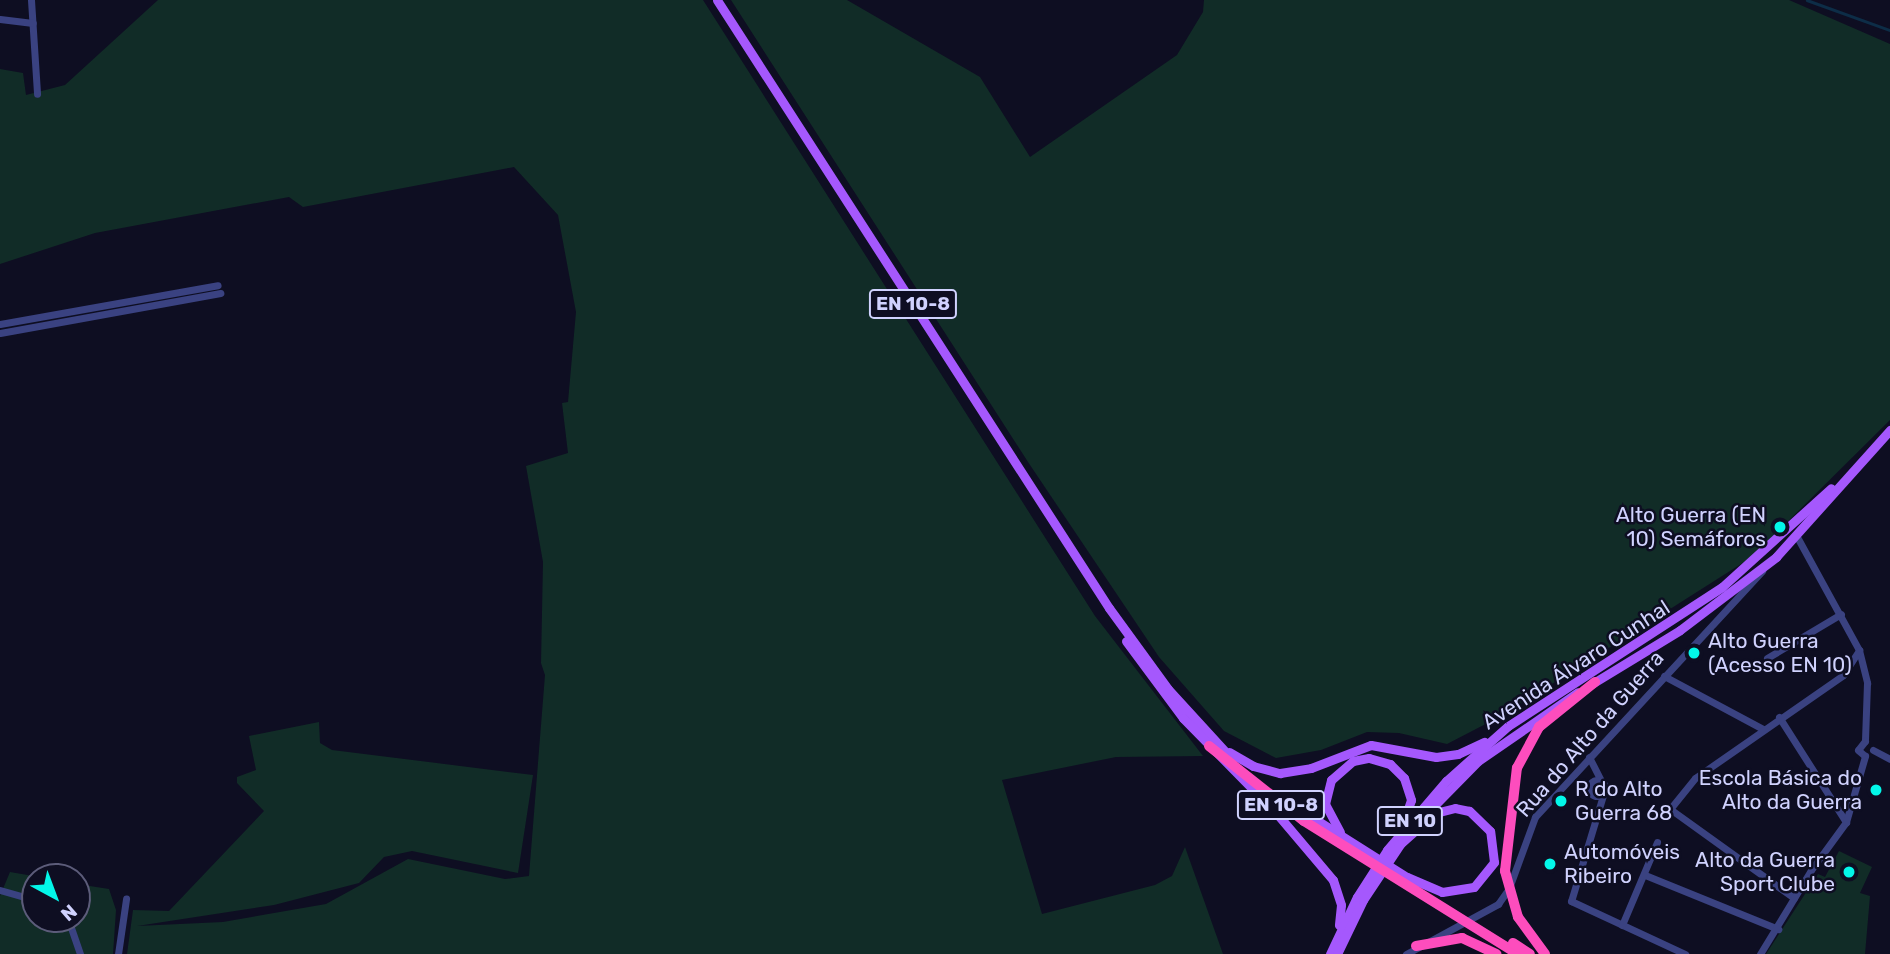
<!DOCTYPE html>
<meta charset="utf-8">
<style>
body{margin:0}
#map{position:relative;width:1890px;height:954px;overflow:hidden;background:#0e0e22;font-family:Rubik,sans-serif}
div>[style]{position:absolute}
.green>*{inset:0;background:#112c27}
.stream>*{height:2.5px;margin:-1.25px;padding:0 1.25px;transform-origin:1.25px;border-radius:1.25px;background:#0d2d47}
.minor>*{height:7px;margin:-3.5px;padding:0 3.5px;transform-origin:3.5px;border-radius:3.5px;background:#3a4281}
.minor>.ring{margin:-3.5px;padding:0;box-sizing:content-box;background:none;border:7px solid #3a4281;border-radius:50%}
.major>*{height:9px;margin:-4.5px;padding:0 4.5px;transform-origin:4.5px;border-radius:4.5px;background:#a558fd}
.highway>*{height:10px;margin:-5px;padding:0 5px;transform-origin:5px;border-radius:5px;background:#fd4dbd}
.dots>*{width:19px;height:19px;translate:-50% -50%;box-sizing:border-box;border:4px solid #0e0e22;border-radius:50%}
span{translate:-50% -50%;white-space:nowrap;text-align:center;line-height:1.15;-webkit-text-stroke:5px #0e0e22;paint-order:stroke}
.shield-label span{padding:2px 5px;background:#0e0e22;border:2px solid;border-radius:5px;-webkit-text-stroke-width:0}
.shield-label{font-size:19px;color:#d0d2fe;font-weight:700}
.poi-label{font-size:21px;color:#d0d2fe}
.right{translate:-100% -50%;text-align:right}
.left{translate:0 -50%;text-align:left}
.street-label{font-size:21px;color:#d0d2fe}
.north{position:absolute;left:21px;top:863px;width:70px;height:70px;box-sizing:border-box;background:#0e0e22;border:2px solid #5c5c7a;border-radius:50%;rotate:139deg;font-size:19px;font-weight:700;line-height:28px;text-align:center;color:#d0d2fe}
.north::after{content:'';display:block;margin:auto;width:24px;height:32px;background:#03f7e9;clip-path:polygon(50% 0,100% 100%,50% 72%,0 100%)}
</style>
<div id="map">
<div class="green">
<i style="clip-path:polygon(158px 0,703px 0,1095px 616px,1203px 756px,1116px 757px,1002px 780px,1042px 914px,1155px 885px,1172px 876px,1185px 847px,1223px 954px,127px 954px,133px 910px,169px 911px,264px 811px,237px 783px,237px 777px,256px 770px,249px 736px,319px 722px,320px 743px,332px 750px,533px 775px,518px 873px,412px 851px,384px 857px,359px 883px,274px 905px,137px 926px,223px 922px,326px 904px,408px 859px,505px 879px,529px 876px,545px 675px,541px 663px,543px 562px,526px 466px,568px 453px,562px 403px,568px 402px,576px 312px,558px 215px,514px 167px,303px 207px,289px 197px,95px 233px,0 264px,0 69px,23px 73px,26px 95px,65px 85px)"></i>
<i style="clip-path:polygon(731px 0,847px 0,980px 77px,1030px 157px,1177px 55px,1203px 12px,1204px 0,1789px 0,1890px 44px,1890px 420px,1752px 557px,1503px 715px,1447px 744px,1399px 733px,1367px 732px,1321px 750px,1276px 758px,1224px 731px,1159px 657px,1028px 462px)"></i>
<i style="clip-path:polygon(1839px 851px,1872px 867px,1860px 893px,1870px 896px,1865px 954px,1766px 954px,1818px 874px,1825px 877px)"></i>
<i style="clip-path:polygon(10px 872px,39px 877px,35px 877px,35px 919px,77px 919px,77px 884px,109px 889px,116px 910px,113px 954px,0 954px,0 896px)"></i>
</div>
<div class="stream">
<i style="left:1807px;top:0;width:88px;rotate:19.9deg"></i>
</div>
<div class="minor">
<i style="left:31px;top:0;width:94px;rotate:86.3deg"></i>
<i style="left:0;top:19px;width:33px;rotate:7deg"></i>
<i style="left:0;top:324px;width:221px;rotate:-10.1deg"></i>
<i style="left:0;top:333px;width:224px;rotate:-10.3deg"></i>
<i style="left:1796px;top:535px;width:131px;rotate:61.3deg"></i>
<i style="left:1859px;top:650px;width:34px;rotate:76deg"></i>
<i style="left:1867px;top:683px;width:58px;rotate:92deg"></i>
<i style="left:1767px;top:658px;width:86px;rotate:-30.7deg"></i>
<i style="left:1664px;top:676px;width:112px;rotate:28.2deg"></i>
<i style="left:1779px;top:717px;width:125px;rotate:57.5deg"></i>
<i style="left:1865px;top:741px;width:11px;rotate:128deg"></i>
<i style="left:1858px;top:750px;width:9px;rotate:41deg"></i>
<i style="left:1873px;top:750px;width:19px;rotate:28deg"></i>
<i style="left:1589px;top:757px;width:27px;rotate:63deg"></i>
<i class="ring" style="left:1589px;top:780px;width:9px;height:9px"></i>
<i style="left:1604px;top:792px;width:114px;rotate:106.8deg"></i>
<i style="left:1571px;top:901px;width:126px;rotate:24.9deg"></i>
<i style="left:1645px;top:875px;width:144px;rotate:22.1deg"></i>
<i style="left:0;top:890px;width:36px;rotate:16deg"></i>
<i style="left:1794px;top:898px;width:153px;rotate:-144.3deg"></i>
<i style="left:1670px;top:809px;width:40px;rotate:-51deg"></i>
<i style="left:1695px;top:778px;width:180px;rotate:-34.8deg"></i>
<i style="left:1843px;top:675px;width:30px;rotate:-57deg"></i>
<i style="left:68px;top:919px;width:37px;rotate:71deg"></i>
<i style="left:1622px;top:925px;width:90px;rotate:-67.1deg"></i>
<i style="left:118px;top:954px;width:56px;rotate:-81.7deg"></i>
<i style="left:1406px;top:954px;width:105px;rotate:-28.5deg"></i>
<i style="left:1498px;top:904px;width:19px;rotate:-55deg"></i>
<i style="left:1509px;top:888px;width:76px;rotate:-69.9deg"></i>
<i style="left:1535px;top:817px;width:335px;rotate:-47.3deg"></i>
<i style="left:1760px;top:954px;width:98px;rotate:-58.7deg"></i>
<i style="left:1811px;top:870px;width:59px;rotate:-53.9deg"></i>
<i style="left:1846px;top:822px;width:69px;rotate:-73.9deg"></i>
</div>
<div class="major">
<i style="left:717px;top:0;width:723px;rotate:57.19deg"></i>
<i style="left:1109px;top:608px;width:100px;rotate:53.9deg"></i>
<i style="left:1168px;top:689px;width:95px;rotate:47.6deg"></i>
<i style="left:1126px;top:641px;width:96px;rotate:53.5deg"></i>
<i style="left:1183px;top:718px;width:136px;rotate:45.6deg"></i>
<i style="left:1278px;top:815px;width:85px;rotate:49.8deg"></i>
<i style="left:1333px;top:880px;width:26px;rotate:72deg"></i>
<i style="left:1341px;top:905px;width:20px;rotate:96deg"></i>
<i style="left:1590px;top:685px;width:105px;rotate:-31.4deg"></i>
<i style="left:1680px;top:630px;width:121px;rotate:-37.2deg"></i>
<i style="left:1776px;top:557px;width:171px;rotate:-48.1deg"></i>
<i style="left:1229px;top:752px;width:28px;rotate:30deg"></i>
<i style="left:1253px;top:766px;width:28px;rotate:15deg"></i>
<i style="left:1280px;top:773px;width:31px;rotate:-9deg"></i>
<i style="left:1311px;top:768px;width:64px;rotate:-21deg"></i>
<i style="left:1371px;top:745px;width:66px;rotate:10.5deg"></i>
<i style="left:1436px;top:757px;width:22px;rotate:-8deg"></i>
<i style="left:1458px;top:754px;width:29px;rotate:-25deg"></i>
<i style="left:1285px;top:800px;width:144px;rotate:32.3deg"></i>
<i style="left:1407px;top:877px;width:38px;rotate:23deg"></i>
<i style="left:1442px;top:892px;width:32px;rotate:-9deg"></i>
<i style="left:1474px;top:887px;width:32px;rotate:-51deg"></i>
<i style="left:1494px;top:862px;width:31px;rotate:-97deg"></i>
<i style="left:1490px;top:831px;width:29px;rotate:-136deg"></i>
<i style="left:1469px;top:811px;width:14px;rotate:-168deg"></i>
<i style="left:1455px;top:808px;width:21px;rotate:166deg"></i>
<i style="left:1435px;top:813px;width:48px;rotate:138.4deg"></i>
<i style="left:1416px;top:824px;width:88px;rotate:-45.5deg"></i>
<i style="left:1478px;top:761px;width:121px;rotate:-34.6deg"></i>
<i style="left:1340px;top:832px;width:32px;rotate:-118deg"></i>
<i style="left:1325px;top:804px;width:25px;rotate:-76deg"></i>
<i style="left:1331px;top:780px;width:29px;rotate:-41deg"></i>
<i style="left:1353px;top:761px;width:16px;rotate:-11deg"></i>
<i style="left:1369px;top:758px;width:22px;rotate:16deg"></i>
<i style="left:1390px;top:764px;width:20px;rotate:45deg"></i>
<i style="left:1404px;top:778px;width:23px;rotate:72deg"></i>
<i style="left:1411px;top:800px;width:24px;rotate:109deg"></i>
<i style="left:1330px;top:954px;width:63px;rotate:-64.7deg"></i>
<i style="left:1357px;top:897px;width:56px;rotate:-57.4deg"></i>
<i style="left:1387px;top:850px;width:91px;rotate:-49.5deg"></i>
<i style="left:1446px;top:781px;width:83px;rotate:-41.6deg"></i>
<i style="left:1508px;top:726px;width:255px;rotate:-33deg"></i>
<i style="left:1722px;top:587px;width:147px;rotate:-42.2deg"></i>
<i style="left:1337px;top:954px;width:60px;rotate:-64.3deg"></i>
<i style="left:1363px;top:900px;width:69px;rotate:-56.3deg"></i>
</div>
<div class="highway">
<i style="left:1209px;top:746px;width:121px;rotate:38.3deg"></i>
<i style="left:1304px;top:821px;width:252px;rotate:31.9deg"></i>
<i style="left:1513px;top:943px;width:20px;rotate:33deg"></i>
<i style="left:1416px;top:946px;width:47px;rotate:-9.9deg"></i>
<i style="left:1462px;top:938px;width:38px;rotate:25deg"></i>
<i style="left:1545px;top:954px;width:46px;rotate:-126.1deg"></i>
<i style="left:1518px;top:917px;width:48px;rotate:-105.8deg"></i>
<i style="left:1505px;top:871px;width:104px;rotate:-83.4deg"></i>
<i style="left:1517px;top:768px;width:47px;rotate:-61.8deg"></i>
<i style="left:1539px;top:727px;width:72px;rotate:-38.8deg"></i>
</div>
<div class="dots">
<i style="left:1780px;top:527px;background:#03f7e9"></i>
<i style="left:1694px;top:653px;background:#03f7e9"></i>
<i style="left:1876px;top:790px;background:#03f7e9"></i>
<i style="left:1561px;top:801px;background:#03f7e9"></i>
<i style="left:1550px;top:864px;background:#03f7e9"></i>
<i style="left:1849px;top:872px;background:#03f7e9"></i>
</div>
<div class="shield-label">
<span style="left:913px;top:304px">EN 10-8</span>
<span style="left:1281px;top:805px">EN 10-8</span>
<span style="left:1410px;top:821px">EN 10</span>
</div>
<div class="poi-label">
<span class="right" style="left:1766px;top:527px">Alto Guerra (EN<br>10) Semáforos</span>
<span class="left" style="left:1708px;top:653px">Alto Guerra<br>(Acesso EN 10)</span>
<span class="right" style="left:1862px;top:790px">Escola Básica do<br>Alto da Guerra</span>
<span class="left" style="left:1575px;top:801px">R do Alto<br>Guerra 68</span>
<span class="left" style="left:1564px;top:864px">Automóveis<br>Ribeiro</span>
<span class="right" style="left:1835px;top:872px">Alto da Guerra<br>Sport Clube</span>
</div>
<div class="street-label">
<span style="left:1576px;top:665px;rotate:-33deg">Avenida Álvaro Cunhal</span>
<span style="left:1590px;top:734px;rotate:-49deg">Rua do Alto da Guerra</span>
</div>
<div class="north">N</div>
</div>
